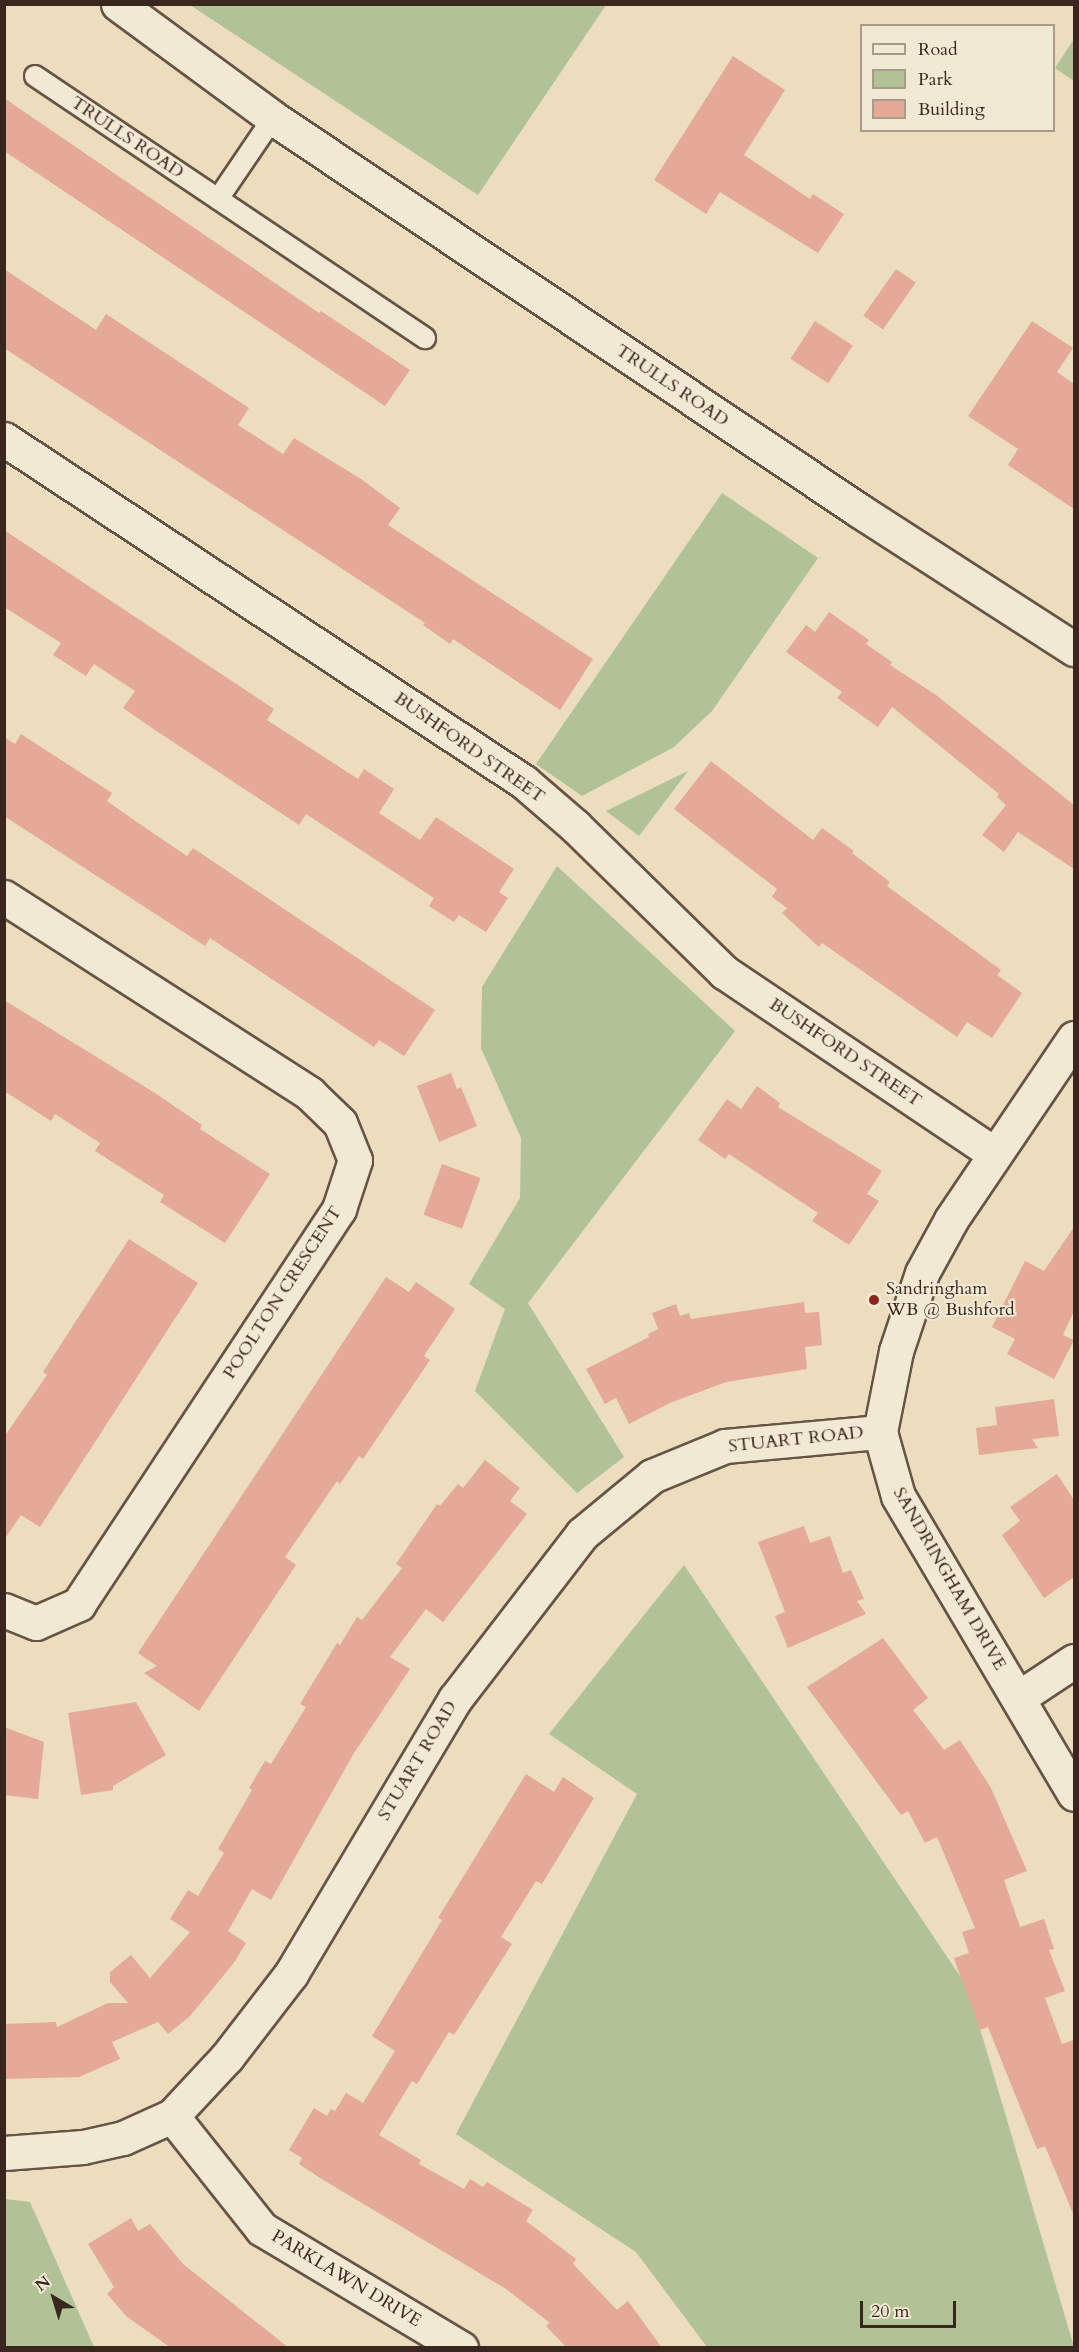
<!DOCTYPE html>
<style>
body{margin:0}
#map{position:relative;width:1079px;height:2352px;overflow:hidden;background:#ebddbd;font-family:Cardo,serif}
div>[style]{position:absolute}
.green>*{inset:0;background:#b1c296}
.building>*{inset:0;background:#e5a998;transform-origin:0 0}
.roads{filter:drop-shadow(2px 0 #665446) drop-shadow(-2px 0 #665446) drop-shadow(0 2px #665446) drop-shadow(0 -2px #665446)}
.lane>*{height:20px;margin:-10px;padding:0 10px;transform-origin:10px;border-radius:10px;background:#f2e9d4}
.street>*{height:33px;margin:-16.5px;padding:0 16.5px;transform-origin:16.5px;border-radius:16.5px;background:#f2e9d4}
.secondary>*{height:33px;margin:-16.5px;padding:0 16.5px;transform-origin:16.5px;border-radius:16.5px;background:#f2e9d4}
.dots>*{width:16px;height:16px;translate:-50% -50%;box-sizing:border-box;border:3px solid #f2e9d4;border-radius:50%}
span{translate:-50% -50%;white-space:nowrap;text-align:center;line-height:1.15;-webkit-text-stroke:4.5px #f2e9d4;paint-order:stroke}
.street-label{font-size:18px;color:#39261f}
.poi-label{font-size:18px;color:#39261f}
.left{translate:0 -50%;text-align:left}
.frame{position:absolute;inset:0;border:6px solid #39261f;pointer-events:none}
.legend{position:absolute;left:860px;top:24px;width:195px;height:108px;box-sizing:border-box;background:#f2e9d4;border:2px solid #a89b8c;margin:0;padding:8px 10px;list-style:none;font-size:18px;color:#39261f}
.legend li{display:flex;align-items:center;gap:12px;height:30px}
.legend b{width:30px;border:2px solid #a89b8c}
.north{position:absolute;left:24px;top:2268px;width:60px;height:60px;-webkit-text-stroke:4px #f2e9d4;paint-order:stroke;rotate:322deg;font-size:16px;font-weight:700;line-height:24px;text-align:center;color:#39261f}
.north::after{content:'';display:block;margin:auto;width:21px;height:27px;background:#39261f;clip-path:polygon(50% 0,100% 100%,50% 72%,0 100%)}
.scale{position:absolute;left:860px;top:2301px;width:96px;height:27px;box-sizing:border-box;border:3px solid #39261f;border-top:0;padding-left:8px;font-size:18px;line-height:21px;white-space:nowrap;color:#39261f;-webkit-text-stroke:4px #f2e9d4;paint-order:stroke}
</style>
<div id="map">
<div class="green">
<i style="clip-path:polygon(190px 5px,606px 4px,606px 5px,478px 195px)"></i>
<i style="clip-path:polygon(1074px 39px,1074px 81px,1055px 68px)"></i>
<i style="clip-path:polygon(722px 493px,818px 558px,712px 711px,674px 747px,582px 796px,536px 764px)"></i>
<i style="clip-path:polygon(688px 771px,639px 836px,606px 811px)"></i>
<i style="clip-path:polygon(557px 866px,735px 1031px,528px 1303px,624px 1457px,577px 1493px,475px 1391px,505px 1309px,469px 1284px,520px 1198px,521px 1138px,481px 1048px,482px 987px)"></i>
<i style="clip-path:polygon(684px 1565px,968px 1988px,1074px 2347px,707px 2347px,636px 2252px,456px 2134px,637px 1794px,549px 1734px)"></i>
<i style="clip-path:polygon(5px 2199px,30px 2202px,94px 2347px,5px 2347px)"></i>
</div>
<div class="building">
<i style="clip-path:polygon(733px 56px,785px 90px,744px 155px,810px 199px,813px 194px,844px 214px,818px 253px,720px 192px,706px 214px,654px 180px)"></i>
<i style="clip-path:polygon(4px 98px,319px 313px,321px 311px,410px 370px,385px 406px,4px 151px)"></i>
<i style="clip-path:polygon(4px 269px,96px 330px,106px 314px,173px 358px,249px 408px,238px 425px,283px 454px,294px 438px,361px 479px,400px 508px,388px 525px,593px 659px,560px 710px,453px 639px,450px 644px,423px 625px,425px 623px,4px 348px)"></i>
<i style="left:896px;top:269px;width:24px;height:57px;rotate:35deg"></i>
<i style="left:815px;top:321px;width:45px;height:45px;rotate:33deg"></i>
<i style="clip-path:polygon(1032px 321px,1073px 348px,1057px 372px,1074px 384px,1074px 509px,1008px 465px,1018px 449px,968px 416px)"></i>
<i style="clip-path:polygon(4px 530px,274px 709px,267px 720px,358px 779px,364px 769px,394px 789px,379px 813px,420px 840px,436px 817px,514px 869px,499px 892px,508px 898px,486px 932px,459px 915px,454px 922px,429px 906px,434px 898px,306px 814px,299px 825px,155px 730px,123px 708px,135px 691px,94px 664px,86px 676px,53px 655px,61px 643px,4px 607px)"></i>
<i style="clip-path:polygon(829px 612px,869px 640px,866px 644px,892px 662px,890px 665px,936px 695px,1074px 805px,1074px 869px,1018px 832px,1004px 852px,982px 835px,1006px 805px,997px 797px,999px 794px,892px 707px,878px 727px,837px 698px,842px 692px,786px 652px,806px 625px,815px 632px)"></i>
<i style="clip-path:polygon(21px 734px,112px 793px,107px 801px,147px 829px,187px 856px,193px 848px,435px 1010px,404px 1056px,379px 1040px,374px 1047px,210px 938px,205px 946px,4px 816px,4px 737px,15px 744px)"></i>
<i style="clip-path:polygon(711px 761px,813px 840px,822px 828px,854px 851px,852px 853px,890px 882px,887px 886px,1001px 970px,997px 975px,1022px 993px,992px 1038px,967px 1022px,957px 1037px,822px 943px,819px 947px,782px 913px,787px 908px,772px 897px,777px 889px,674px 809px)"></i>
<i style="clip-path:polygon(4px 1000px,155px 1093px,202px 1125px,200px 1129px,270px 1174px,225px 1243px,160px 1202px,164px 1195px,95px 1151px,100px 1143px,55px 1114px,51px 1121px,4px 1091px)"></i>
<i style="clip-path:polygon(451px 1073px,457px 1089px,461px 1087px,477px 1126px,439px 1142px,417px 1086px)"></i>
<i style="clip-path:polygon(757px 1086px,780px 1103px,778px 1107px,882px 1171px,867px 1194px,879px 1201px,849px 1245px,812px 1221px,818px 1213px,729px 1154px,725px 1159px,698px 1140px,727px 1099px,741px 1109px)"></i>
<i style="left:442px;top:1164px;width:41px;height:54px;rotate:20deg"></i>
<i style="clip-path:polygon(1074px 1227px,1074px 1311px,1063px 1335px,1074px 1340px,1054px 1379px,1007px 1354px,1015px 1339px,992px 1327px,1025px 1261px,1044px 1271px)"></i>
<i style="clip-path:polygon(129px 1239px,198px 1283px,40px 1527px,21px 1515px,4px 1540px,4px 1437px,47px 1375px,43px 1372px)"></i>
<i style="clip-path:polygon(386px 1277px,409px 1292px,416px 1282px,455px 1309px,424px 1356px,430px 1360px,363px 1459px,359px 1456px,340px 1484px,337px 1481px,285px 1557px,296px 1565px,199px 1711px,144px 1673px,157px 1666px,138px 1653px)"></i>
<i style="clip-path:polygon(804px 1302px,805px 1313px,819px 1312px,822px 1345px,805px 1347px,807px 1369px,726px 1382px,670px 1403px,629px 1424px,616px 1398px,605px 1404px,586px 1369px,649px 1337px,648px 1334px,658px 1329px,652px 1313px,676px 1304px,680px 1316px,689px 1313px,691px 1319px)"></i>
<i style="clip-path:polygon(1054px 1399px,1059px 1436px,1032px 1439px,1038px 1448px,979px 1455px,976px 1428px,997px 1425px,995px 1407px)"></i>
<i style="clip-path:polygon(485px 1460px,520px 1488px,510px 1501px,527px 1514px,443px 1622px,426px 1609px,390px 1657px,410px 1669px,354px 1753px,271px 1900px,252px 1889px,228px 1931px,246px 1943px,233px 1964px,190px 2016px,168px 2034px,158px 2022px,112px 2042px,120px 2059px,79px 2077px,4px 2079px,4px 2024px,56px 2022px,57px 2027px,108px 2003px,128px 2003px,110px 1982px,110px 1972px,131px 1955px,150px 1978px,190px 1932px,170px 1919px,188px 1890px,198px 1896px,224px 1853px,218px 1849px,252px 1790px,249px 1788px,265px 1761px,271px 1764px,306px 1707px,300px 1704px,337px 1643px,340px 1645px,357px 1617px,362px 1620px,402px 1568px,396px 1564px,437px 1504px,440px 1506px,458px 1484px,463px 1488px)"></i>
<i style="clip-path:polygon(1057px 1474px,1074px 1500px,1074px 1577px,1044px 1598px,1002px 1535px,1020px 1521px,1010px 1507px)"></i>
<i style="clip-path:polygon(804px 1526px,810px 1543px,830px 1536px,843px 1573px,851px 1570px,864px 1599px,857px 1601px,866px 1614px,788px 1648px,775px 1616px,785px 1612px,758px 1542px)"></i>
<i style="clip-path:polygon(883px 1638px,928px 1698px,913px 1710px,944px 1750px,960px 1740px,991px 1788px,1027px 1871px,1004px 1880px,1020px 1927px,1044px 1919px,1054px 1949px,1049px 1950px,1065px 1991px,1045px 1998px,1062px 2044px,1074px 2040px,1074px 2216px,1045px 2146px,1037px 2149px,988px 2027px,980px 2030px,958px 1970px,954px 1958px,969px 1953px,962px 1932px,975px 1928px,937px 1837px,925px 1843px,908px 1811px,901px 1815px,807px 1687px)"></i>
<i style="clip-path:polygon(136px 1702px,166px 1755px,113px 1786px,113px 1790px,81px 1795px,68px 1713px)"></i>
<i style="clip-path:polygon(4px 1727px,44px 1742px,38px 1799px,4px 1795px)"></i>
<i style="clip-path:polygon(526px 1774px,554px 1792px,563px 1777px,594px 1798px,542px 1884px,536px 1881px,501px 1937px,512px 1944px,454px 2035px,449px 2032px,417px 2084px,412px 2081px,379px 2135px,421px 2160px,419px 2164px,464px 2189px,470px 2179px,483px 2187px,487px 2182px,533px 2210px,526px 2221px,576px 2259px,573px 2264px,617px 2310px,628px 2301px,662px 2348px,567px 2348px,546px 2326px,550px 2323px,506px 2289px,320px 2178px,299px 2164px,302px 2158px,289px 2150px,314px 2108px,327px 2116px,331px 2109px,335px 2111px,346px 2093px,363px 2103px,395px 2051px,372px 2036px,442px 1920px,438px 1918px)"></i>
<i style="clip-path:polygon(131px 2218px,138px 2231px,150px 2224px,183px 2264px,289px 2348px,171px 2348px,126px 2316px,107px 2294px,114px 2287px,88px 2244px)"></i>
</div>
<div class="roads">
<div class="lane">
<i style="left:35px;top:76px;width:470px;rotate:33.9deg"></i>
<i style="left:218px;top:199px;width:98px;rotate:-55.8deg"></i>
</div>
<div class="street">
<i style="left:4px;top:439px;width:623px;rotate:33.41deg"></i>
<i style="left:524px;top:782px;width:67px;rotate:40.8deg"></i>
<i style="left:575px;top:826px;width:209px;rotate:44.4deg"></i>
<i style="left:724px;top:972px;width:326px;rotate:33.9deg"></i>
<i style="left:4px;top:897px;width:363px;rotate:32.7deg"></i>
<i style="left:309px;top:1093px;width:43px;rotate:44.1deg"></i>
<i style="left:340px;top:1123px;width:40px;rotate:68deg"></i>
<i style="left:355px;top:1160px;width:52px;rotate:108.1deg"></i>
<i style="left:339px;top:1209px;width:473px;rotate:123.4deg"></i>
<i style="left:79px;top:1604px;width:47px;rotate:156.2deg"></i>
<i style="left:36px;top:1623px;width:35px;rotate:-158deg"></i>
<i style="left:1074px;top:1038px;width:220px;rotate:124.1deg"></i>
<i style="left:951px;top:1220px;width:60px;rotate:118.7deg"></i>
<i style="left:922px;top:1273px;width:82px;rotate:108.4deg"></i>
<i style="left:896px;top:1351px;width:83px;rotate:101.2deg"></i>
<i style="left:880px;top:1432px;width:66px;rotate:74.3deg"></i>
<i style="left:898px;top:1496px;width:346px;rotate:59.4deg"></i>
<i style="left:1018px;top:1698px;width:67px;rotate:-33.5deg"></i>
<i style="left:172px;top:2116px;width:144px;rotate:51.5deg"></i>
<i style="left:262px;top:2229px;width:232px;rotate:30.9deg"></i>
<i style="left:4px;top:2153px;width:79px;rotate:-4.3deg"></i>
<i style="left:83px;top:2147px;width:41px;rotate:-12.7deg"></i>
<i style="left:123px;top:2138px;width:54px;rotate:-24.2deg"></i>
<i style="left:172px;top:2116px;width:81px;rotate:-47deg"></i>
<i style="left:227px;top:2057px;width:105px;rotate:-52.4deg"></i>
<i style="left:291px;top:1974px;width:320px;rotate:-59.2deg"></i>
<i style="left:455px;top:1699px;width:208px;rotate:-52.4deg"></i>
<i style="left:582px;top:1534px;width:91px;rotate:-39.6deg"></i>
<i style="left:652px;top:1476px;width:79px;rotate:-22.3deg"></i>
<i style="left:725px;top:1446px;width:156px;rotate:-5.2deg"></i>
</div>
<div class="secondary">
<i style="left:118px;top:4px;width:192px;rotate:36.3deg"></i>
<i style="left:273px;top:118px;width:706px;rotate:33.8deg"></i>
<i style="left:860px;top:511px;width:255px;rotate:32.8deg"></i>
</div>
</div>
<div class="dots">
<i style="left:874px;top:1300px;background:#8f2418"></i>
</div>
<div class="street-label">
<span style="left:127px;top:138px;rotate:34deg">TRULLS ROAD</span>
<span style="left:672px;top:386px;rotate:34deg">TRULLS ROAD</span>
<span style="left:469px;top:748px;rotate:35deg">BUSHFORD STREET</span>
<span style="left:845px;top:1053px;rotate:34deg">BUSHFORD STREET</span>
<span style="left:283px;top:1293px;rotate:-57deg">POOLTON CRESCENT</span>
<span style="left:796px;top:1440px;rotate:-6deg">STUART ROAD</span>
<span style="left:949px;top:1579px;rotate:60deg">SANDRINGHAM DRIVE</span>
<span style="left:418px;top:1761px;rotate:-59deg">STUART ROAD</span>
<span style="left:346px;top:2279px;rotate:31deg">PARKLAWN DRIVE</span>
</div>
<div class="poi-label">
<span class="left" style="left:886px;top:1300px">Sandringham<br>WB @ Bushford</span>
</div>
<div class="frame"></div>
<ul class="legend">
<li><b style="height:8px;background:#f2e9d4"></b>Road</li>
<li><b style="height:16px;background:#b1c296"></b>Park</li>
<li><b style="height:16px;background:#e5a998"></b>Building</li>
</ul>
<div class="north">N</div>
<div class="scale">20 m</div>
</div>
